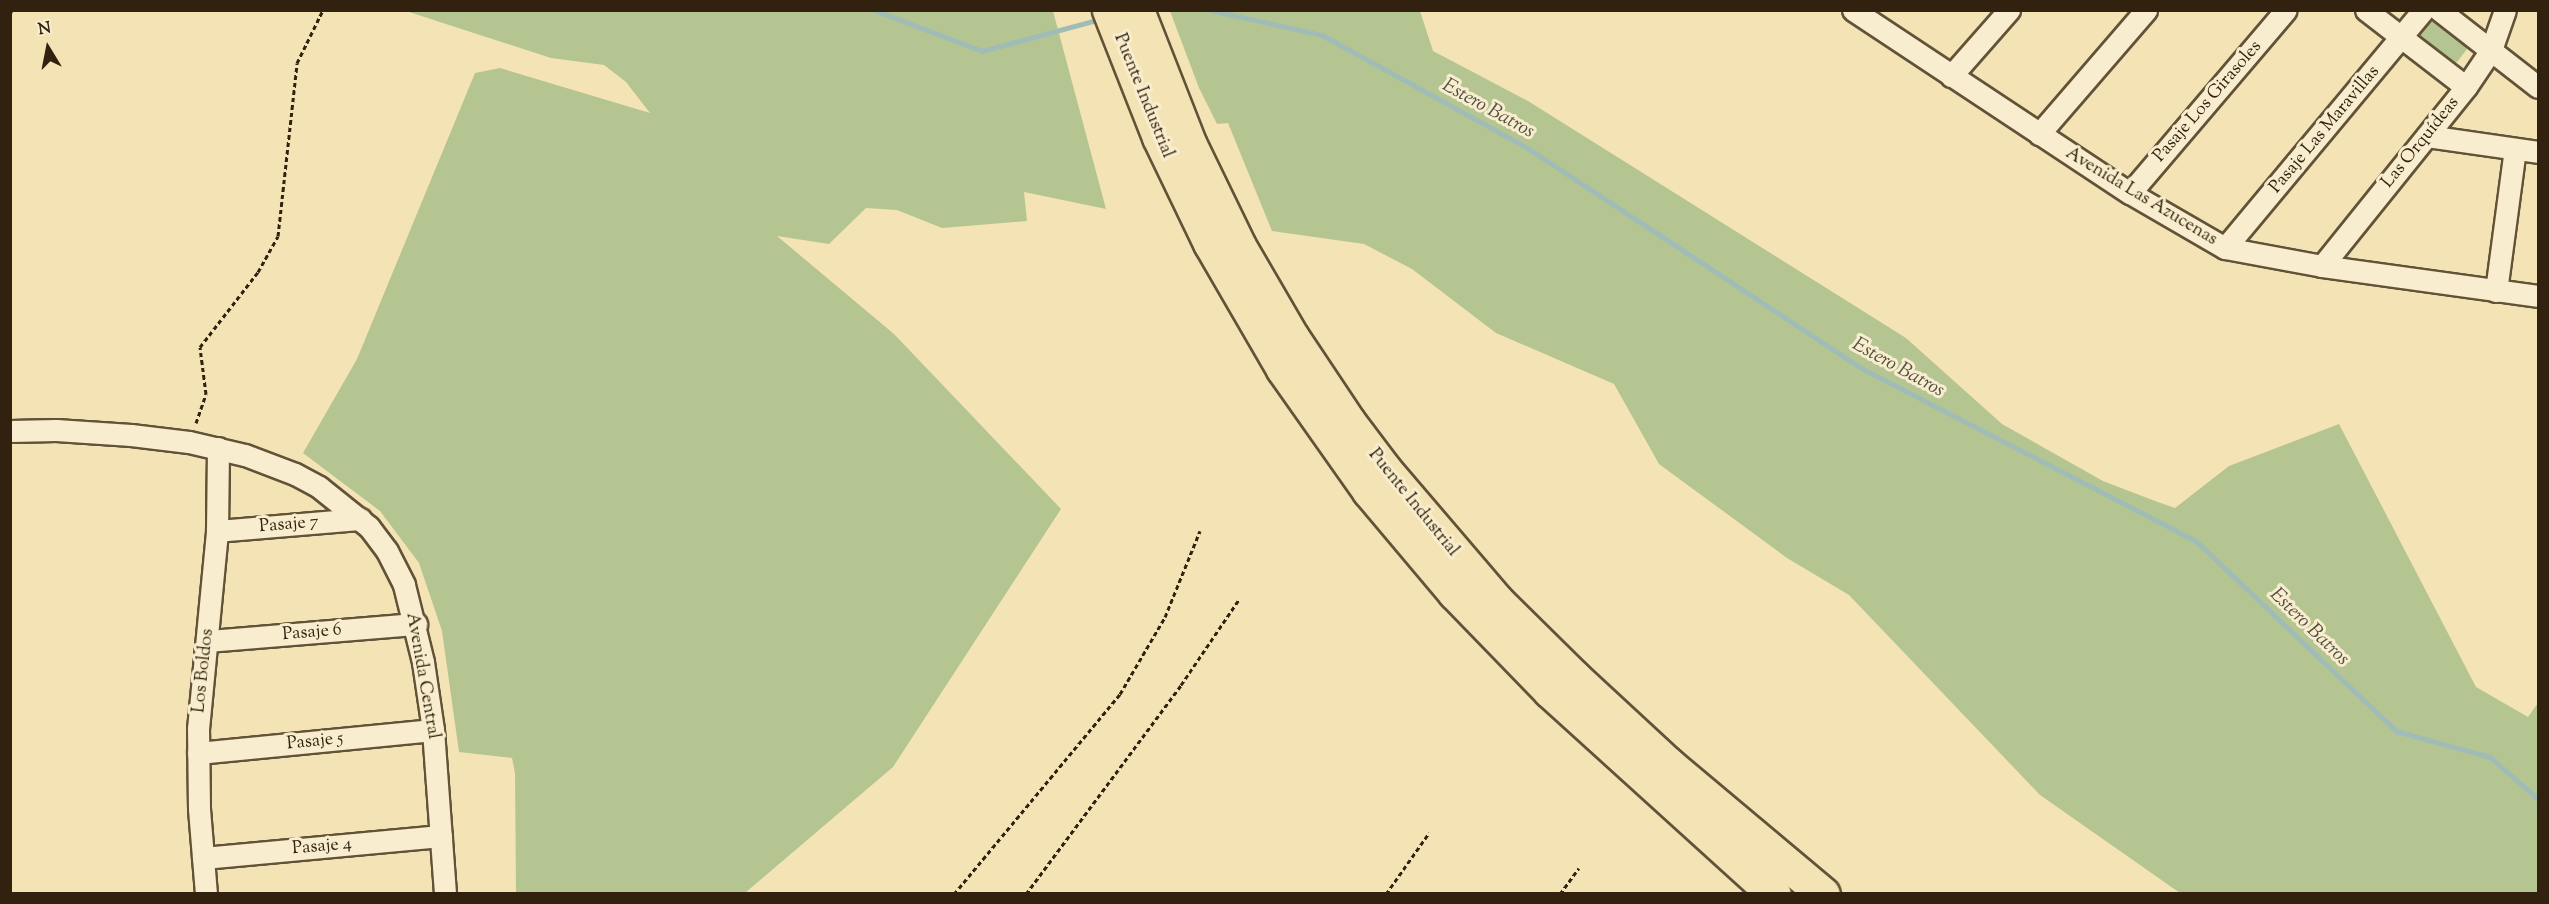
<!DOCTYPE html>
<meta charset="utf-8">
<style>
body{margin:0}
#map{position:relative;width:2549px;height:904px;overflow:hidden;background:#f4e3b4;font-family:"Sorts Mill Goudy",serif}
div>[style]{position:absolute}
.green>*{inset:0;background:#b5c592}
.stream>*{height:5px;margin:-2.5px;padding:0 2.5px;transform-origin:2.5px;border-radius:2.5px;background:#9fbcb7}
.path>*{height:3px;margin-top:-1.5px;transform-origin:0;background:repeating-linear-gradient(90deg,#31210e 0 4.5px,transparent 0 7.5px)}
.roads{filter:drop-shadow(2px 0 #625238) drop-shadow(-2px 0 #625238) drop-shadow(0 2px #625238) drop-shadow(0 -2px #625238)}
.minor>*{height:21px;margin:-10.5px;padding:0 10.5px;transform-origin:10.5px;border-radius:10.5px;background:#f8edce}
.motorway>*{height:33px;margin:-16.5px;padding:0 16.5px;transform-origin:16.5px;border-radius:16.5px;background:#f4e3b4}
span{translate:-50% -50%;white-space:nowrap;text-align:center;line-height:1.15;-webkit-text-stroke:6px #f8edce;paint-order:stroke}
.street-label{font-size:18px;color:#31210e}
.water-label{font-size:20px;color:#525041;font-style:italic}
.frame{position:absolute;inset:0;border:12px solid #31210e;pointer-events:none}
.north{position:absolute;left:18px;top:18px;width:60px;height:60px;-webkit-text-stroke:4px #f8edce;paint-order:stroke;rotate:350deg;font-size:16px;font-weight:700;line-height:24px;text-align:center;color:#31210e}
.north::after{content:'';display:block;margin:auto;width:21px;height:27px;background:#31210e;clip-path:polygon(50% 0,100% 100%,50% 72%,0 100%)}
</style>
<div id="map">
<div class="green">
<i style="clip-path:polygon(406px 11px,1053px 11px,1106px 209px,1024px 192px,1027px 221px,942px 228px,897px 210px,866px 208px,829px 244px,777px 236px,894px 334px,1061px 509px,893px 767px,745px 893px,516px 893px,515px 773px,512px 758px,459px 752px,442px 631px,419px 563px,380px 511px,303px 453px,357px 359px,475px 73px,500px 68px,650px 113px,626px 82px,604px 65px,551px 58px)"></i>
<i style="clip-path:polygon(1170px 11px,1420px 11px,1433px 51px,1528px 101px,1906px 338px,2002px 424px,2103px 481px,2155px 501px,2175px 508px,2229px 466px,2339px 424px,2476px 687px,2528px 717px,2538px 703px,2538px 893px,2180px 893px,2040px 795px,1849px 595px,1787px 558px,1659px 464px,1614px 384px,1496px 333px,1412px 269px,1364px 244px,1272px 231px,1228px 123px,1217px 124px,1199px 88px)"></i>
<i style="clip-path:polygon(2428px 18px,2435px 19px,2466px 43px,2467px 49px,2457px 62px,2450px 64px,2417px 39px,2417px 30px)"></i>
</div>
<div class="stream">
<i style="left:874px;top:10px;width:116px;rotate:20.8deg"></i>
<i style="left:982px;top:51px;width:123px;rotate:-15.1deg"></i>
<i style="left:1210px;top:10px;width:115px;rotate:12.6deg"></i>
<i style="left:1322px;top:35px;width:236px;rotate:28.8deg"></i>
<i style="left:1529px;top:149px;width:398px;rotate:33.4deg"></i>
<i style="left:1861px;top:368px;width:377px;rotate:27.3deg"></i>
<i style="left:2196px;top:541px;width:276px;rotate:43.5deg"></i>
<i style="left:2396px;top:731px;width:98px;rotate:15.5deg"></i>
<i style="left:2490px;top:757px;width:64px;rotate:41.2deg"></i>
</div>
<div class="path">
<i style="left:10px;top:14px;width:4px;rotate:-63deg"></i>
<i style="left:196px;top:423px;width:31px;rotate:-71deg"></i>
<i style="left:206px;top:394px;width:47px;rotate:-97.3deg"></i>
<i style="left:200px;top:347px;width:95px;rotate:-52.3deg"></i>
<i style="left:258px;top:272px;width:41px;rotate:-60.9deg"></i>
<i style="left:278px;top:236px;width:174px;rotate:-83.7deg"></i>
<i style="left:297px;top:63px;width:59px;rotate:-63.9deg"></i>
<i style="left:954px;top:894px;width:260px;rotate:-50.3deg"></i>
<i style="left:1120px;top:694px;width:89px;rotate:-59.7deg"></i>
<i style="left:1165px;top:617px;width:93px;rotate:-67.9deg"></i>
<i style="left:1026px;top:894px;width:260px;rotate:-53.4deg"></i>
<i style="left:1181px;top:685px;width:105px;rotate:-55.9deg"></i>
<i style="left:1386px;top:894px;width:75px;rotate:-54.8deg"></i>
<i style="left:1560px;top:894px;width:32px;rotate:-54deg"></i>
</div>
<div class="roads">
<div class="minor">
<i style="left:1853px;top:10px;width:332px;rotate:33.5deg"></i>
<i style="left:2130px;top:193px;width:110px;rotate:30.1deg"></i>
<i style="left:2225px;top:248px;width:99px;rotate:10.5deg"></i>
<i style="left:2322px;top:266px;width:218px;rotate:7.9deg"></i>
<i style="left:2366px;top:10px;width:126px;rotate:37.6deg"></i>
<i style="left:2439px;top:10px;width:125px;rotate:37.9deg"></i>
<i style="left:1951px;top:76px;width:88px;rotate:-48.7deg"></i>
<i style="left:2039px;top:134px;width:164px;rotate:-49.2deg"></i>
<i style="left:2427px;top:136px;width:112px;rotate:8.2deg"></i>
<i style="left:2130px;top:193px;width:240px;rotate:-49.6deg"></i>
<i style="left:2225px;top:248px;width:310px;rotate:-50.2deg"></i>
<i style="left:2322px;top:266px;width:230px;rotate:-51.2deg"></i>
<i style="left:2466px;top:87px;width:45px;rotate:-56deg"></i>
<i style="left:2491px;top:50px;width:42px;rotate:-70.7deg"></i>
<i style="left:2496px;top:291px;width:143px;rotate:-82.4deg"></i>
<i style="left:10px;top:431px;width:46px;rotate:-1.2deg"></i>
<i style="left:56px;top:430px;width:75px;rotate:3.8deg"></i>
<i style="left:131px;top:435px;width:58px;rotate:6.9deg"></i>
<i style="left:189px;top:442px;width:57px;rotate:13.1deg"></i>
<i style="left:245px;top:455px;width:53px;rotate:20.8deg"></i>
<i style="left:295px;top:474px;width:27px;rotate:28deg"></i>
<i style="left:319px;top:487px;width:64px;rotate:38.7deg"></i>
<i style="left:369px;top:527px;width:30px;rotate:53deg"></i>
<i style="left:387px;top:551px;width:38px;rotate:63deg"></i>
<i style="left:404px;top:585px;width:79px;rotate:76.1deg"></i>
<i style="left:423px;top:662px;width:69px;rotate:81.6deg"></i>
<i style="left:433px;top:730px;width:164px;rotate:85.8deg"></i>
<i style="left:217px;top:531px;width:144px;rotate:-4.8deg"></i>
<i style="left:208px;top:641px;width:209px;rotate:-4.7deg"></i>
<i style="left:198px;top:753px;width:236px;rotate:-5.6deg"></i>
<i style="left:203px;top:858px;width:239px;rotate:-5.3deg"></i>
<i style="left:206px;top:894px;width:86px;rotate:-94.7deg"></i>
<i style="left:199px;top:808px;width:79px;rotate:-90.7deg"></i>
<i style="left:198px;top:729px;width:199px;rotate:-84.5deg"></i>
<i style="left:217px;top:531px;width:83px;rotate:-89.3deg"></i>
</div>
<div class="motorway">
<i style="left:1109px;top:10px;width:136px;rotate:68.5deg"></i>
<i style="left:1159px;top:137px;width:118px;rotate:64.3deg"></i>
<i style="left:1210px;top:243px;width:146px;rotate:59.9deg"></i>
<i style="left:1283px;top:369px;width:149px;rotate:54.8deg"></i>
<i style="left:1369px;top:491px;width:133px;rotate:49.9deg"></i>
<i style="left:1455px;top:593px;width:136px;rotate:45.9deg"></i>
<i style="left:1550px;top:691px;width:302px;rotate:42.2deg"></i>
<i style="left:1137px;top:10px;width:145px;rotate:68.6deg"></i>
<i style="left:1190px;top:145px;width:112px;rotate:64.1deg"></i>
<i style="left:1239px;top:246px;width:105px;rotate:59.8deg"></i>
<i style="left:1292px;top:337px;width:101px;rotate:56.3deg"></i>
<i style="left:1348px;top:421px;width:61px;rotate:52.9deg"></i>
<i style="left:1385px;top:470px;width:172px;rotate:49.5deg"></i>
<i style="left:1497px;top:601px;width:108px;rotate:44.6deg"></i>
<i style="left:1574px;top:677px;width:128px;rotate:42.8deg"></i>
<i style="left:1668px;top:764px;width:202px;rotate:40deg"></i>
</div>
</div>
<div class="street-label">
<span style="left:1143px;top:96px;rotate:68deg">Puente Industrial</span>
<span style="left:2208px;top:102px;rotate:-49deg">Pasaje Los Girasoles</span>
<span style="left:2325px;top:130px;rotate:-50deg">Pasaje Las Maravillas</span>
<span style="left:2421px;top:143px;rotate:-51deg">Las Orquídeas</span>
<span style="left:2141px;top:197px;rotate:31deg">Avenida Las Azucenas</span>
<span style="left:1413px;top:503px;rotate:51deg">Puente Industrial</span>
<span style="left:289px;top:525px;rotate:-5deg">Pasaje 7</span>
<span style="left:312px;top:633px;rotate:-5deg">Pasaje 6</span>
<span style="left:204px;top:671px;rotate:-84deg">Los Boldos</span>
<span style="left:422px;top:676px;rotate:80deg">Avenida Central</span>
<span style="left:315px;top:742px;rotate:-6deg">Pasaje 5</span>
<span style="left:322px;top:847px;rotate:-5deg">Pasaje 4</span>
</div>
<div class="water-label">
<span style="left:1488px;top:109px;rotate:29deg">Estero Batros</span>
<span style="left:1898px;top:368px;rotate:29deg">Estero Batros</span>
<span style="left:2309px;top:627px;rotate:44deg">Estero Batros</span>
</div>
<div class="frame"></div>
<div class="north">N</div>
</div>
